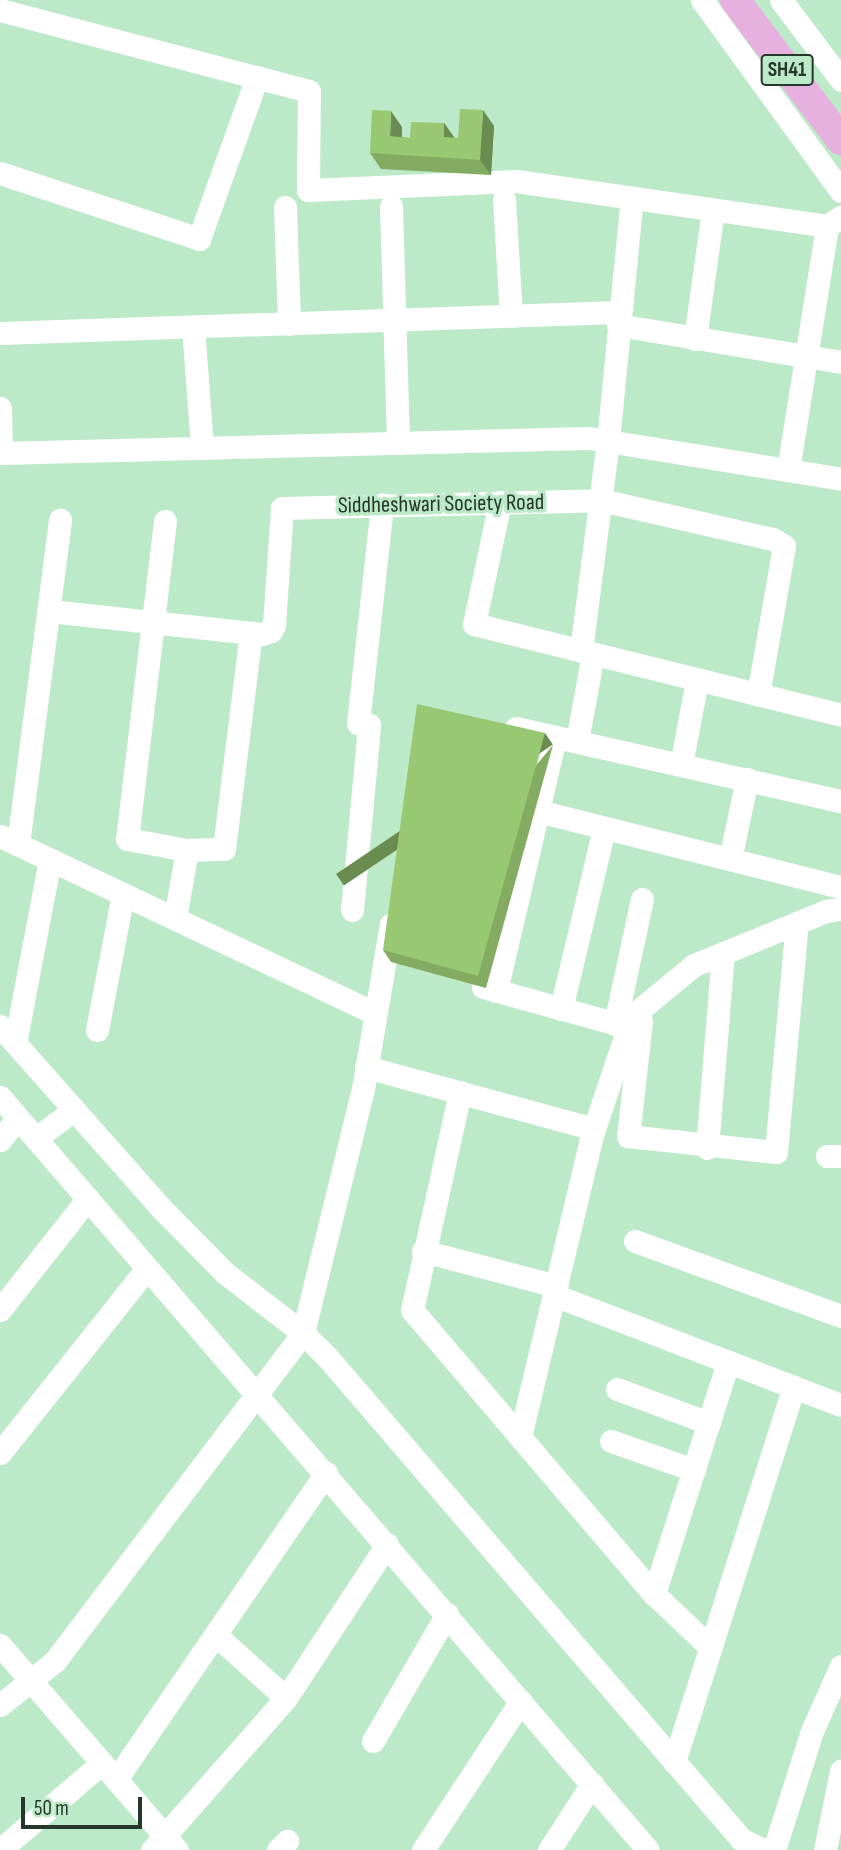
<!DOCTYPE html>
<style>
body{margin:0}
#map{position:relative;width:841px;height:1850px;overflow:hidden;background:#bce9c7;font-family:"Sofia Sans Condensed",sans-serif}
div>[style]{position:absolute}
.minor>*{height:23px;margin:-11.5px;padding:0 11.5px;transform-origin:11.5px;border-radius:11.5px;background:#fff}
.major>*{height:30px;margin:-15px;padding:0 15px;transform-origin:15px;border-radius:15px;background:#e6b1de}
.wall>*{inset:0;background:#83ac62}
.shaded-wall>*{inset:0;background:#6a8c50;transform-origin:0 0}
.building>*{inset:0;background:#98c872}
span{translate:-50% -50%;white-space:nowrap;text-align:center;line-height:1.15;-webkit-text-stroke:7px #bce9c7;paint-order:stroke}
.shield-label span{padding:2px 5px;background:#bce9c7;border:2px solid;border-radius:5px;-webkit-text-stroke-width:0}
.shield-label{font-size:21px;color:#25372a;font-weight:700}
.street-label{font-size:23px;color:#25372a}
.scale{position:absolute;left:21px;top:1797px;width:121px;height:32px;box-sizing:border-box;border:4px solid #25372a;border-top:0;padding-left:9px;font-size:21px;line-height:24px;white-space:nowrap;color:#25372a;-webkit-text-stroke:5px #bce9c7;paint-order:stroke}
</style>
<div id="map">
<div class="minor">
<i style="left:702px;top:0;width:236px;rotate:54deg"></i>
<i style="left:781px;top:0;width:100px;rotate:53.1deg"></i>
<i style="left:0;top:10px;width:319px;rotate:14.7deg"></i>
<i style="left:309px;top:91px;width:99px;rotate:90.6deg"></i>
<i style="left:308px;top:190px;width:208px;rotate:-2.5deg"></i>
<i style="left:516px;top:181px;width:314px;rotate:8.2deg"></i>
<i style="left:827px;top:226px;width:17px;rotate:-33deg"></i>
<i style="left:0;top:173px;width:210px;rotate:18.3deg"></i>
<i style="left:199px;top:239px;width:172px;rotate:-70.3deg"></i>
<i style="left:504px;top:199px;width:117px;rotate:86.6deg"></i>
<i style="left:391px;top:206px;width:237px;rotate:88.3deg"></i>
<i style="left:285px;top:207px;width:117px;rotate:88deg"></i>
<i style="left:618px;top:325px;width:226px;rotate:9.4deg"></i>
<i style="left:193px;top:327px;width:121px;rotate:85.7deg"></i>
<i style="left:0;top:333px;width:619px;rotate:-1.94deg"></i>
<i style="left:695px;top:339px;width:130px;rotate:-82.1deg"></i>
<i style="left:0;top:408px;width:45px;rotate:88.7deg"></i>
<i style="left:0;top:453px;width:589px;rotate:-1.46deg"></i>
<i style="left:589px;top:438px;width:255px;rotate:9.2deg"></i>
<i style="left:788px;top:470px;width:247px;rotate:-80.9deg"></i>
<i style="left:500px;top:502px;width:125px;rotate:102deg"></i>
<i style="left:474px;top:624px;width:378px;rotate:13.9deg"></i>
<i style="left:165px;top:521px;width:320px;rotate:96.8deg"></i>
<i style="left:127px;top:839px;width:61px;rotate:10.4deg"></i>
<i style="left:187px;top:850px;width:69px;rotate:100deg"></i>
<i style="left:50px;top:611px;width:213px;rotate:6.2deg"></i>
<i style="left:262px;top:634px;width:9px;rotate:-18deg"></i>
<i style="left:271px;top:631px;width:7px;rotate:-63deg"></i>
<i style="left:274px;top:625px;width:117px;rotate:-86.1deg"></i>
<i style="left:282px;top:508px;width:319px;rotate:-1.4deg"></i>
<i style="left:601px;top:500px;width:176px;rotate:12.8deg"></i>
<i style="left:773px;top:539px;width:13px;rotate:32deg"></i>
<i style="left:784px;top:546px;width:151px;rotate:99.9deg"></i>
<i style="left:581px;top:651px;width:212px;rotate:-82.7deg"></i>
<i style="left:608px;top:441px;width:244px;rotate:-84.4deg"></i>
<i style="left:516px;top:728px;width:333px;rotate:12.7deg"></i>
<i style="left:577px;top:741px;width:88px;rotate:-79.6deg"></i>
<i style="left:681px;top:765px;width:86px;rotate:-79.3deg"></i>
<i style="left:538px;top:811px;width:312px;rotate:14.1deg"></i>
<i style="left:0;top:836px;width:415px;rotate:25.3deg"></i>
<i style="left:18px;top:844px;width:327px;rotate:-82.6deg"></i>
<i style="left:187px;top:850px;width:37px;rotate:-2deg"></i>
<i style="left:224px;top:849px;width:218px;rotate:-82.9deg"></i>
<i style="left:730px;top:859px;width:82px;rotate:-78deg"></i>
<i style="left:352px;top:910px;width:186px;rotate:-84.7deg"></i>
<i style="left:369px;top:725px;width:11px;rotate:-170deg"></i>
<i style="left:358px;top:723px;width:220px;rotate:-83.7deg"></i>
<i style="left:483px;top:987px;width:150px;rotate:15.4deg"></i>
<i style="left:496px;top:991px;width:261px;rotate:-76.9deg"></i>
<i style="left:561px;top:1009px;width:186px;rotate:-76.6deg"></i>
<i style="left:641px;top:1021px;width:116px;rotate:96.4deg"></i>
<i style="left:628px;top:1136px;width:149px;rotate:6.2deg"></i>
<i style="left:776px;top:1152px;width:230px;rotate:-84.8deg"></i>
<i style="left:615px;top:1024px;width:128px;rotate:-77.8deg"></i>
<i style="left:0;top:1026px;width:242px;rotate:48.5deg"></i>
<i style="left:160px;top:1207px;width:93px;rotate:45.4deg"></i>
<i style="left:225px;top:1273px;width:98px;rotate:37.6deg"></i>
<i style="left:303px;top:1333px;width:35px;rotate:45deg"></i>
<i style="left:328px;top:1358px;width:634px;rotate:49.35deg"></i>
<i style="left:741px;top:1839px;width:25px;rotate:26deg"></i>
<i style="left:97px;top:1030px;width:138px;rotate:-79.2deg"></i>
<i style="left:15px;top:1043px;width:187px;rotate:-79.2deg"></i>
<i style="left:366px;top:1067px;width:236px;rotate:15.2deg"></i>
<i style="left:460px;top:1092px;width:223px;rotate:102.4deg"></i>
<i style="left:412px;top:1310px;width:373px;rotate:49.6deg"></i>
<i style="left:0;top:1097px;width:993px;rotate:49.29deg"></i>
<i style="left:36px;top:1138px;width:47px;rotate:-36.4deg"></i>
<i style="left:0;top:1140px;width:28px;rotate:-51deg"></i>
<i style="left:707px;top:1148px;width:196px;rotate:-85.3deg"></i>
<i style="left:827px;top:1156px;width:14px"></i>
<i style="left:635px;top:1241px;width:219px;rotate:20deg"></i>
<i style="left:423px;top:1251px;width:138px;rotate:14.7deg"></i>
<i style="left:554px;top:1295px;width:307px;rotate:21deg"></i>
<i style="left:0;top:1310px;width:142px;rotate:-51.8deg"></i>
<i style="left:617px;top:1389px;width:98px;rotate:20.3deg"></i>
<i style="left:520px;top:1437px;width:307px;rotate:-76.6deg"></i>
<i style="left:591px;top:1138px;width:129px;rotate:-71.4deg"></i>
<i style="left:632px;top:1016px;width:80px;rotate:-39.4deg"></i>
<i style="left:694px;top:965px;width:143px;rotate:-22.2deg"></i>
<i style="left:826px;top:911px;width:15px;rotate:-8deg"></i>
<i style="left:611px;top:1441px;width:88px;rotate:19.3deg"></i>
<i style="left:0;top:1453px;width:236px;rotate:-51.5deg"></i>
<i style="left:218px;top:1637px;width:91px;rotate:41.9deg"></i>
<i style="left:0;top:1645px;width:271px;rotate:49.2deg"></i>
<i style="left:710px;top:1647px;width:77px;rotate:-136.6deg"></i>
<i style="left:654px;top:1594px;width:244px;rotate:-72.3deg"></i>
<i style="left:0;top:1705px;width:70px;rotate:-38.7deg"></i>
<i style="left:55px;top:1661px;width:411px;rotate:-52.9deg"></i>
<i style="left:303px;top:1333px;width:251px;rotate:-76.2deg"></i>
<i style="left:363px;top:1089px;width:167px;rotate:-80.4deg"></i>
<i style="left:373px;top:1741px;width:147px;rotate:-59.8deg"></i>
<i style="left:674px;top:1762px;width:394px;rotate:-72.3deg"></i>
<i style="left:117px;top:1778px;width:370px;rotate:-55.6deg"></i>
<i style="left:0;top:1850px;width:134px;rotate:-40.5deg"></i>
<i style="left:152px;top:1850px;width:203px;rotate:-48.6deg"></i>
<i style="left:286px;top:1698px;width:184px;rotate:-56.7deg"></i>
<i style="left:278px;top:1850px;width:13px;rotate:-45deg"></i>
<i style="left:423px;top:1850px;width:178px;rotate:-56.7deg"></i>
<i style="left:549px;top:1850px;width:79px;rotate:-56.9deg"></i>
<i style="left:774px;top:1850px;width:125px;rotate:-72.3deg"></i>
<i style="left:812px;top:1731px;width:71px;rotate:-66deg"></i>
<i style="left:825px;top:1850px;width:81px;rotate:-78.6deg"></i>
</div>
<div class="major">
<i style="left:735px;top:0;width:176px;rotate:52.9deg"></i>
</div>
<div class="wall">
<i style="clip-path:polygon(444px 123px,455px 138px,458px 138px,494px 126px,491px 175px,381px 169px,370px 153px,402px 127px,402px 137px,410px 138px)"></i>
<i style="clip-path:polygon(553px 745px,486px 988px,391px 962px,383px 950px)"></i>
</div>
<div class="shaded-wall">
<i style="clip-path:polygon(483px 110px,494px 126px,491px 175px,480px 160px)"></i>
<i style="clip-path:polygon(391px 111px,402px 127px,401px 152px,390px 136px)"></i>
<i style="clip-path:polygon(444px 123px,455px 139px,444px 137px)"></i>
<i style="left:545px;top:733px;width:14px;height:252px;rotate:56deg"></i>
</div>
<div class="building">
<i style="clip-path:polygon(460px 109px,483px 110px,480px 160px,370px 153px,372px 110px,391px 111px,390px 136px,410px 138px,411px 122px,444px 123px,444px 137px,458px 138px)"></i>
<i style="clip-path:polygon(417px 704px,545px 733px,478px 976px,383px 950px)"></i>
</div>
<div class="shield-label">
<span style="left:787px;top:70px">SH41</span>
</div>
<div class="street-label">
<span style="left:441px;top:504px;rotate:-1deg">Siddheshwari Society Road</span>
</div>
<div class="scale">50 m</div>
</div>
